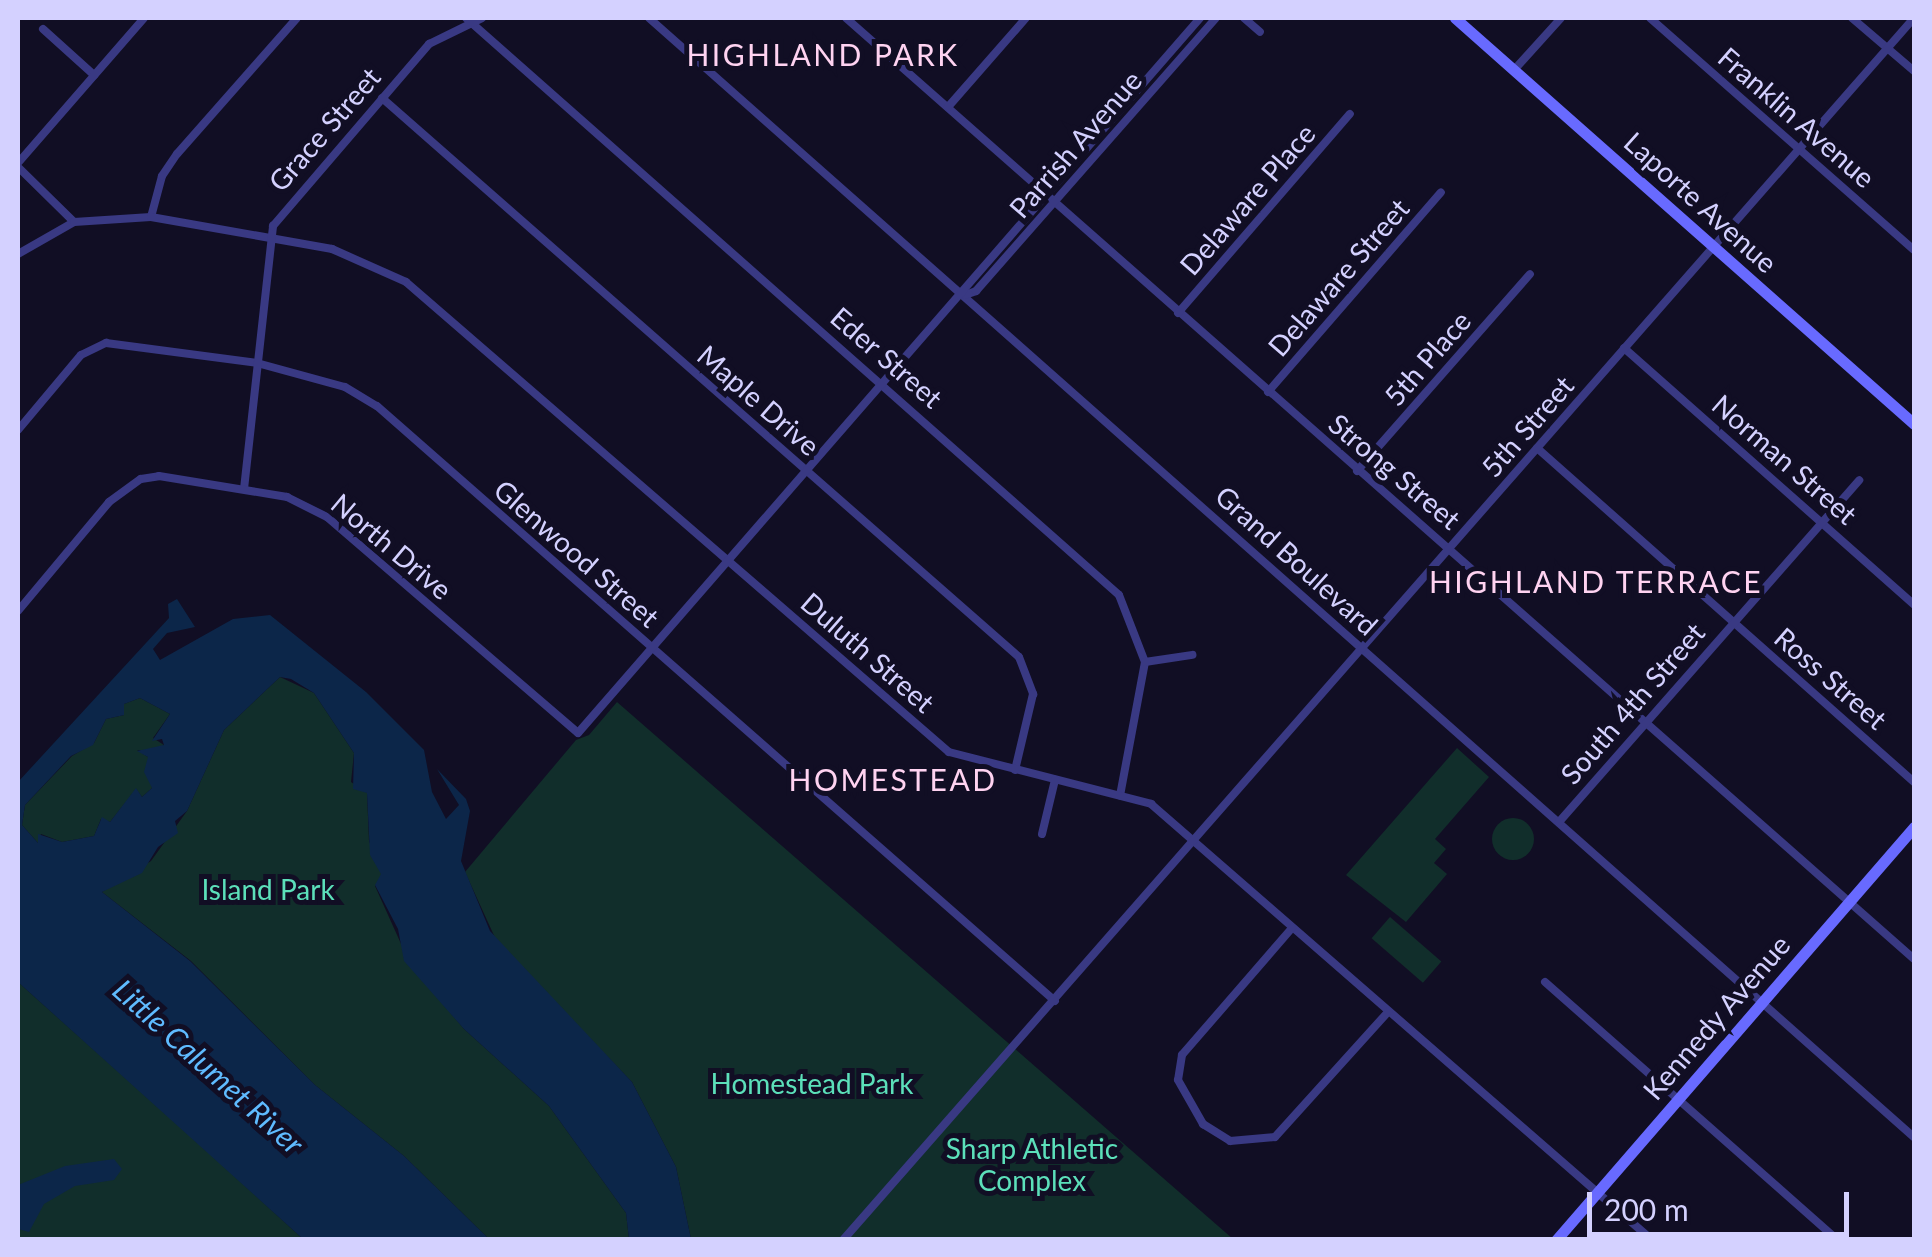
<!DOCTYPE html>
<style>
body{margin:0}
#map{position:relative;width:1932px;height:1257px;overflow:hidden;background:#110e24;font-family:Lato,sans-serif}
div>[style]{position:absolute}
.green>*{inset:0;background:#112e2b;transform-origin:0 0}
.round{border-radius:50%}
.water>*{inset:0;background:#0c2649}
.street>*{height:8px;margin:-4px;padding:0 4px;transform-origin:4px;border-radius:4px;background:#393983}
.secondary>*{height:11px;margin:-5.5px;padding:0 5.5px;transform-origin:5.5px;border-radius:5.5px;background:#686aff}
span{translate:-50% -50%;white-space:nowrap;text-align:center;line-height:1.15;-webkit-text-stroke:10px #110e24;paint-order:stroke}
.street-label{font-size:28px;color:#d4d1ff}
.park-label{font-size:28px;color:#5ce0ba}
.neighbourhood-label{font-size:30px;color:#ffd3f1;letter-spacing:2.5px}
.water-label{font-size:30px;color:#5fbbff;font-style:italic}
.frame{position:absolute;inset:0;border:20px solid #d4d1ff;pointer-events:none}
.scale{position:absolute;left:1587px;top:1192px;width:262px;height:45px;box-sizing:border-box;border:5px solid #d4d1ff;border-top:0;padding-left:12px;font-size:30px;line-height:35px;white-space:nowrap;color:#d4d1ff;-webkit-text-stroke:8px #110e24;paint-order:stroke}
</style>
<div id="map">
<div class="green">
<i style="clip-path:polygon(280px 677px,314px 693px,354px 753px,351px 782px,367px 793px,369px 841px,382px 874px,375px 886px,411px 966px,464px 1029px,549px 1106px,626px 1213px,629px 1239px,489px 1239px,404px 1156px,315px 1085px,191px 961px,102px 892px,151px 861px,187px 811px,224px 730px)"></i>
<i style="clip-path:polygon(140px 698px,170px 714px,153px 738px,164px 745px,154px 752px,137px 750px,148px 757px,152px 788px,142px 797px,136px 789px,110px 822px,101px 819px,94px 836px,62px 842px,41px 834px,38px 843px,22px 825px,25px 805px,72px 756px,94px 743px,106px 719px,124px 715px,124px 704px)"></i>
<i style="clip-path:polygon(617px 702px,1233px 1239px,691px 1239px,676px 1167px,632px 1082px,497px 942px,465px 872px,576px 740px,589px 735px)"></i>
<i style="clip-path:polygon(1457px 748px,1489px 777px,1435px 839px,1446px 849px,1434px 863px,1447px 874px,1406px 922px,1346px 875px)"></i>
<i class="round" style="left:1492px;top:818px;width:42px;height:42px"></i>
<i style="left:1390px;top:917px;width:68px;height:28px;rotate:41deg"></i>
<i style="clip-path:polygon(18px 982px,208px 1152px,303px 1239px,18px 1239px)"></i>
</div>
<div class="water">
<i style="clip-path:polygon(evenodd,177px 599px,195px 627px,167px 633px,153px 649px,160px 660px,233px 619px,270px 615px,366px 692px,424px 750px,432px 792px,446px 819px,459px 805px,437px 769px,466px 799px,470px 811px,461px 861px,490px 931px,632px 1082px,676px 1167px,691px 1239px,629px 1239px,626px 1213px,549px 1106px,464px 1029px,404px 961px,398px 929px,375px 885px,381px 874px,370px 855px,367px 793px,353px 789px,354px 753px,314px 693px,291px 679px,280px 677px,224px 730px,187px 811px,175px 821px,178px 833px,158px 847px,142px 873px,102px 892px,190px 961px,315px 1085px,404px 1156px,489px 1239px,303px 1239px,18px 982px,18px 782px,169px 618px,168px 604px,177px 599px,140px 698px,170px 714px,152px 741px,162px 739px,164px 745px,137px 751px,148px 757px,144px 772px,152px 788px,142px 797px,136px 788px,110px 822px,102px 817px,94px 836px,62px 842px,38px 834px,38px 843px,22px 825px,25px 805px,71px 756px,93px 745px,106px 719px,124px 715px,124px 704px,140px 698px)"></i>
<i style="clip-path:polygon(114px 1159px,122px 1169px,114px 1180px,75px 1186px,44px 1204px,29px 1232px,18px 1229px,18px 1185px,65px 1166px)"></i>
</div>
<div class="street">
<i style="left:466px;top:18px;width:871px;rotate:41.46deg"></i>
<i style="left:1119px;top:595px;width:72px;rotate:68.8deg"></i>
<i style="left:1145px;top:662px;width:136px;rotate:100.6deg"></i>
<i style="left:649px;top:18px;width:1689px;rotate:41.5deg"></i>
<i style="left:846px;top:18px;width:1423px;rotate:41.38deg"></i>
<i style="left:1244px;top:18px;width:21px;rotate:41deg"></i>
<i style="left:1650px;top:18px;width:351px;rotate:41.3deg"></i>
<i style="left:1852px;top:18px;width:82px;rotate:40.5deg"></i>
<i style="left:43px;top:29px;width:69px;rotate:42deg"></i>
<i style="left:1514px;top:70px;width:70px;rotate:-47.9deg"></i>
<i style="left:382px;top:98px;width:847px;rotate:41.27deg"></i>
<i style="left:1019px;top:657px;width:40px;rotate:69deg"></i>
<i style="left:1033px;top:694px;width:78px;rotate:103.3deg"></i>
<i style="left:948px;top:107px;width:118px;rotate:-48.8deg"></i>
<i style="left:18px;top:163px;width:192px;rotate:-49deg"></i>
<i style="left:18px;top:167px;width:78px;rotate:44.5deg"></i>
<i style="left:151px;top:217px;width:42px;rotate:-75deg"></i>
<i style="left:162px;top:176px;width:27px;rotate:-56deg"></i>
<i style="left:177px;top:154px;width:181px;rotate:-48.6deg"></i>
<i style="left:18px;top:254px;width:64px;rotate:-29.7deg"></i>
<i style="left:74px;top:222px;width:77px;rotate:-3.7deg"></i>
<i style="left:151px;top:217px;width:184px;rotate:10deg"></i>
<i style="left:332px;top:249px;width:81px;rotate:24deg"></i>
<i style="left:406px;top:282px;width:718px;rotate:40.88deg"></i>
<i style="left:949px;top:752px;width:209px;rotate:14.4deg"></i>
<i style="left:1151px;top:804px;width:664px;rotate:41.03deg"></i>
<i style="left:965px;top:295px;width:12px;rotate:-20deg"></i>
<i style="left:976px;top:291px;width:363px;rotate:-48.7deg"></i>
<i style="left:1178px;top:313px;width:263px;rotate:-49.2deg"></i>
<i style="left:1624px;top:348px;width:387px;rotate:41.5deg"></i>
<i style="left:1268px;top:392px;width:264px;rotate:-49.1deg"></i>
<i style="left:18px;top:430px;width:98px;rotate:-50deg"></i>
<i style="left:81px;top:355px;width:28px;rotate:-26deg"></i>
<i style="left:106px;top:343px;width:152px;rotate:7.5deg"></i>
<i style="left:257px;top:363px;width:91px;rotate:15.3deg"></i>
<i style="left:345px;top:387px;width:37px;rotate:31deg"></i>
<i style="left:377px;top:406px;width:902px;rotate:41.27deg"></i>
<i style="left:1537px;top:448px;width:504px;rotate:41.54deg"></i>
<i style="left:1357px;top:471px;width:262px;rotate:-48.7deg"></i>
<i style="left:244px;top:489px;width:265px;rotate:-83.7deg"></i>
<i style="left:273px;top:226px;width:240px;rotate:-49.4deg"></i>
<i style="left:429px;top:44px;width:59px;rotate:-26.1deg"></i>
<i style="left:18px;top:611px;width:142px;rotate:-50.1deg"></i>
<i style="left:109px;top:502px;width:39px;rotate:-36deg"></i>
<i style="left:141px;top:479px;width:18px;rotate:-9deg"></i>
<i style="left:159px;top:476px;width:130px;rotate:9.3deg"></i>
<i style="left:287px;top:497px;width:45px;rotate:26.6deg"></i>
<i style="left:327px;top:517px;width:331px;rotate:40.7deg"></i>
<i style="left:578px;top:733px;width:948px;rotate:-48.98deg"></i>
<i style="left:1145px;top:662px;width:48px;rotate:-8.5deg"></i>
<i style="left:1559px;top:822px;width:455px;rotate:-48.7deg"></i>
<i style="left:1042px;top:834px;width:56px;rotate:-76.5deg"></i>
<i style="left:1292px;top:928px;width:168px;rotate:130.9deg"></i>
<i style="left:1182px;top:1055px;width:25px;rotate:99deg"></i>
<i style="left:1178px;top:1080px;width:51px;rotate:60.4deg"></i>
<i style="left:1203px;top:1124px;width:32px;rotate:32deg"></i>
<i style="left:1230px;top:1141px;width:45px;rotate:-5.1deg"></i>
<i style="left:1275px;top:1137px;width:169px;rotate:-47.9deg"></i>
<i style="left:1545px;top:982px;width:390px;rotate:41.4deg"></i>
<i style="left:843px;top:1240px;width:1625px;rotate:-48.77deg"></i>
</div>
<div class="secondary">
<i style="left:1455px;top:18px;width:613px;rotate:41.49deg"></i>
<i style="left:1556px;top:1240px;width:547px;rotate:-49.08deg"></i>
</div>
<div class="street-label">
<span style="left:1797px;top:117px;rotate:41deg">Franklin Avenue</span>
<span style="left:324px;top:129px;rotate:-49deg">Grace Street</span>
<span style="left:1075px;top:144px;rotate:-49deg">Parrish Avenue</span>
<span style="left:1247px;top:199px;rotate:-49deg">Delaware Place</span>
<span style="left:1701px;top:202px;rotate:42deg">Laporte Avenue</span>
<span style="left:1338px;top:277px;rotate:-49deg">Delaware Street</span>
<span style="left:887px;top:357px;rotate:41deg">Eder Street</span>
<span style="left:1427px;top:358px;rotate:-49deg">5th Place</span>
<span style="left:759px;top:400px;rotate:41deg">Maple Drive</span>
<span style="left:1527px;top:426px;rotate:-49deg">5th Street</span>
<span style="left:1785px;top:459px;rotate:41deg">Norman Street</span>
<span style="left:1395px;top:471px;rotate:40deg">Strong Street</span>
<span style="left:392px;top:546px;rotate:40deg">North Drive</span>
<span style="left:577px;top:553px;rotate:41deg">Glenwood Street</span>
<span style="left:1297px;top:560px;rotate:42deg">Grand Boulevard</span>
<span style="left:868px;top:652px;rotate:41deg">Duluth Street</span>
<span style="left:1831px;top:678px;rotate:41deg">Ross Street</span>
<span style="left:1632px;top:703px;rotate:-49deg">South 4th Street</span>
<span style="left:1716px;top:1017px;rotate:-49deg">Kennedy Avenue</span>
</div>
<div class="park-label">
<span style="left:268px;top:889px">Island Park</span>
<span style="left:812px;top:1083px">Homestead Park</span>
<span style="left:1032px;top:1164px">Sharp Athletic<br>Complex</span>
</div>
<div class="neighbourhood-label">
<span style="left:823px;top:54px">HIGHLAND PARK</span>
<span style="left:1596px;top:581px">HIGHLAND TERRACE</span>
<span style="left:893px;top:779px">HOMESTEAD</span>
</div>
<div class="water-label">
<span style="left:209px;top:1066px;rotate:42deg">Little Calumet River</span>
</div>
<div class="frame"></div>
<div class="scale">200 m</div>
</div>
